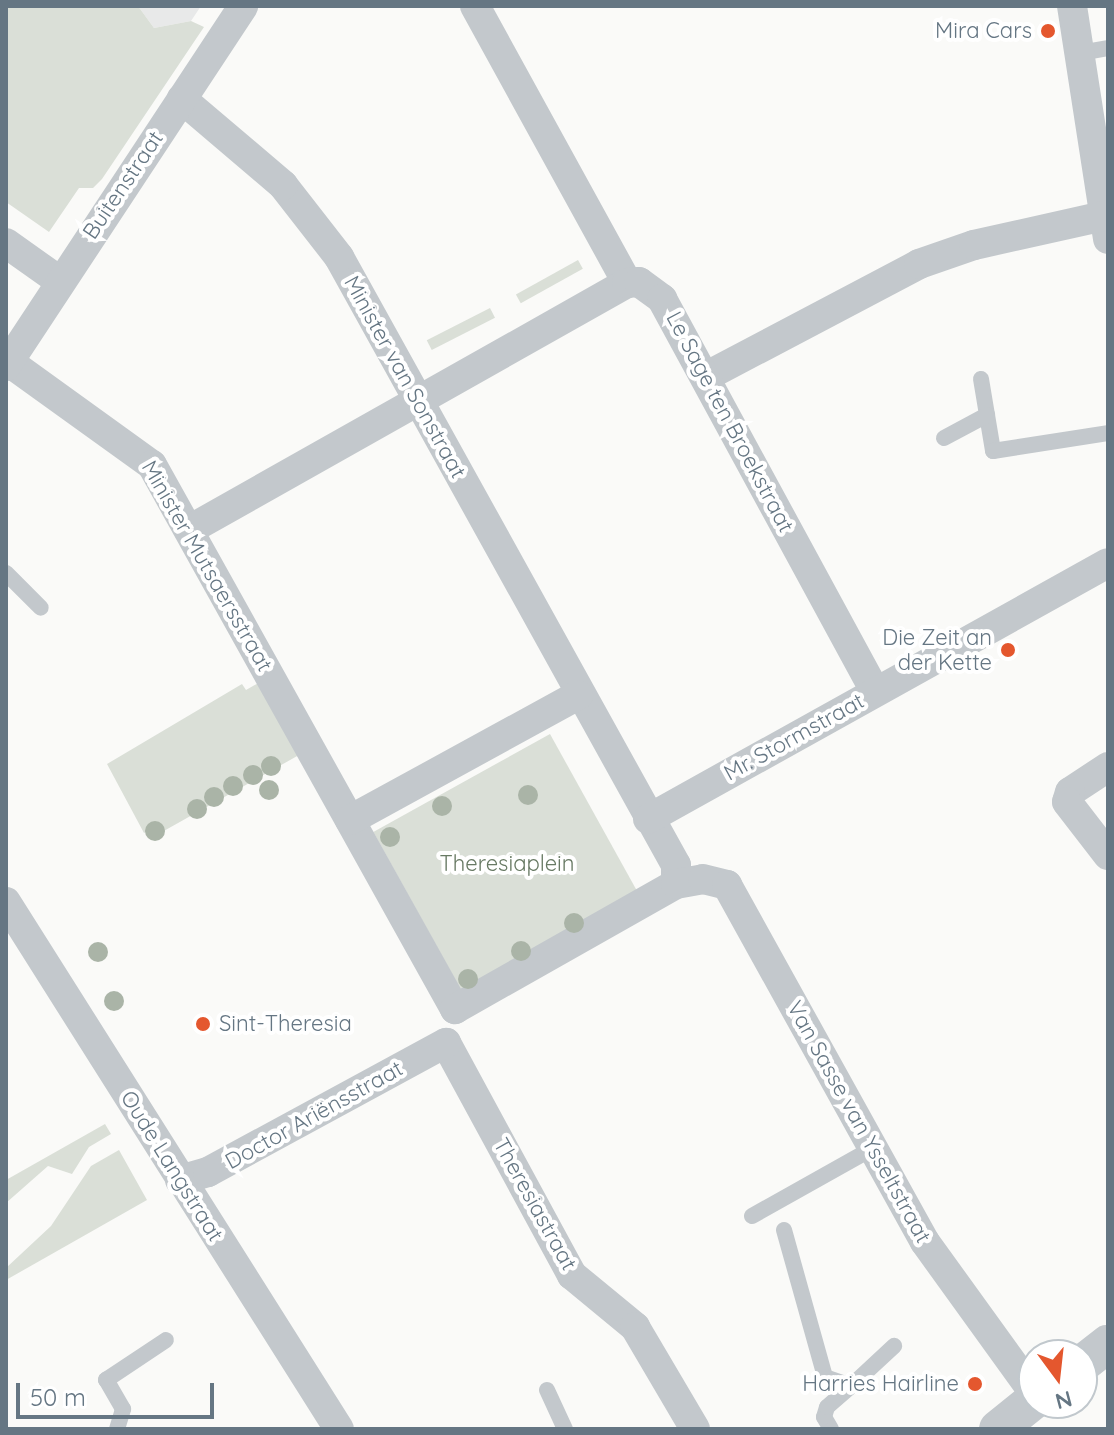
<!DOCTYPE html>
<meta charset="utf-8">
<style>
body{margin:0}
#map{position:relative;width:1114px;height:1435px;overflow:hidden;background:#fafaf8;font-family:Quicksand,sans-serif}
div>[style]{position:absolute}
.built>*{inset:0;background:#e8e9e9}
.green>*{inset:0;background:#dadfd7;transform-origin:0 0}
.service>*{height:16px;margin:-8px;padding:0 8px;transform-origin:8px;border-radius:8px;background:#c3c8cc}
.minor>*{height:30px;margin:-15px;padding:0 15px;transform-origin:15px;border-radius:15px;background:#c3c8cc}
.tertiary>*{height:38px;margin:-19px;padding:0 19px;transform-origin:19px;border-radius:19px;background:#c3c8cc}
.trees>*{width:20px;height:20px;margin:-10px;border-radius:50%;background:#aab4a7}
.dots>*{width:22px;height:22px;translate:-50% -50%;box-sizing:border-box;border:4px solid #fff;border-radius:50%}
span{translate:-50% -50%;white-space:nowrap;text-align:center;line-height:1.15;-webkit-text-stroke:8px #fff;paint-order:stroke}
.poi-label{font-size:22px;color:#657683}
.right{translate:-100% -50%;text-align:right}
.left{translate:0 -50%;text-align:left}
.street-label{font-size:22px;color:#657683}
.park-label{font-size:22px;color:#687a64}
.frame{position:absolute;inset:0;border:8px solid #657683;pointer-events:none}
.north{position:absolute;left:1018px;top:1339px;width:80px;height:80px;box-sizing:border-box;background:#fff;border:2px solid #c1c8cd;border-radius:50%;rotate:165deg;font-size:22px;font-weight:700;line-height:32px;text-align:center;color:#657683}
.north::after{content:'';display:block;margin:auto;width:28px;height:36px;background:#e4572e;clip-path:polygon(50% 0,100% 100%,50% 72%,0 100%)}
.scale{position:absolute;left:16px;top:1383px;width:198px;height:36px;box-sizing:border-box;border:4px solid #657683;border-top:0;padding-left:10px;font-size:24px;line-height:28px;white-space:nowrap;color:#657683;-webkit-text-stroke:6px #fff;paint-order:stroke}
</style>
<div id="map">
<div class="built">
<i style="clip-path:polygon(138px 6px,201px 6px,191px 21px,154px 28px)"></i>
</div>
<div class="green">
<i style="clip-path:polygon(6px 6px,138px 6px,154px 28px,191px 21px,204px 27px,102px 179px,93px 188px,79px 188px,49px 232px,6px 202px)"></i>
<i style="left:578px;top:260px;width:10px;height:71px;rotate:61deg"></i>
<i style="left:490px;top:308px;width:11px;height:71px;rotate:63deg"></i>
<i style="clip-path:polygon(260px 682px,299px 755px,162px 832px,157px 826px,144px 833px,107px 764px,242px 684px,246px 690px)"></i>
<i style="left:550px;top:734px;width:185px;height:202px;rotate:61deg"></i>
<i style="clip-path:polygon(105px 1124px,111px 1134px,89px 1147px,72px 1174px,48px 1166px,6px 1203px,6px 1180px)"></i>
<i style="clip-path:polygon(119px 1150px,147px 1200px,6px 1280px,6px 1268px,51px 1226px,91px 1166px)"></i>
</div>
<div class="service">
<i style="left:1080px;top:53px;width:28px;rotate:-10deg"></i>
<i style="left:981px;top:379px;width:73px;rotate:80.5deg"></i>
<i style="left:993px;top:451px;width:116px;rotate:-8.9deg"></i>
<i style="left:944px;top:438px;width:49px;rotate:-28.1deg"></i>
<i style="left:6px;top:573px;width:49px;rotate:45deg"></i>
<i style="left:752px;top:1216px;width:139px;rotate:-29.3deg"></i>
<i style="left:784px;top:1230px;width:153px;rotate:74.4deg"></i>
<i style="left:825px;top:1377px;width:28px;rotate:19deg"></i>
<i style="left:851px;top:1386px;width:59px;rotate:-42.9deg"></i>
<i style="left:547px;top:1390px;width:43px;rotate:65.2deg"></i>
<i style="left:117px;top:1429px;width:21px;rotate:-73deg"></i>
<i style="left:123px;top:1409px;width:34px;rotate:-120deg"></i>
<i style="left:106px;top:1380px;width:72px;rotate:-33.7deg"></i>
<i style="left:831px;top:1429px;width:14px;rotate:-120deg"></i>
<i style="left:824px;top:1417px;width:10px;rotate:-73deg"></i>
<i style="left:827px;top:1407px;width:32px;rotate:-41deg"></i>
</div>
<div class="minor">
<i style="left:475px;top:6px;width:316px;rotate:61.2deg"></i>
<i style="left:1072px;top:6px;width:236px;rotate:81.2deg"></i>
<i style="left:6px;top:243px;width:64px;rotate:35.4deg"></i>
<i style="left:9px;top:362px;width:176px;rotate:35.8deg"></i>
<i style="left:152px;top:465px;width:623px;rotate:60.88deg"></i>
<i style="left:455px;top:1009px;width:254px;rotate:-29.5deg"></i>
<i style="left:676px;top:884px;width:19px;rotate:-90deg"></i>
<i style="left:676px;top:865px;width:695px;rotate:-119deg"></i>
<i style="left:339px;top:257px;width:91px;rotate:-127.9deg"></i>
<i style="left:283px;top:185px;width:133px;rotate:-139.6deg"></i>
<i style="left:6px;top:366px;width:431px;rotate:-56.6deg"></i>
<i style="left:705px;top:377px;width:242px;rotate:-27.8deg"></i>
<i style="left:919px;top:264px;width:58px;rotate:-19.1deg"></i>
<i style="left:974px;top:245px;width:133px;rotate:-12.6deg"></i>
<i style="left:189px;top:530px;width:503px;rotate:-29.42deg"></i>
<i style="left:627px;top:283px;width:12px;rotate:-5deg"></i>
<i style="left:639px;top:282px;width:29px;rotate:36deg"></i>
<i style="left:662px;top:299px;width:446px;rotate:61.5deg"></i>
<i style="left:1108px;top:767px;width:45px;rotate:146.7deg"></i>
<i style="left:1070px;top:792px;width:10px;rotate:107deg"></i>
<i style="left:1067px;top:802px;width:67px;rotate:52.3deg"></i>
<i style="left:648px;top:819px;width:526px;rotate:-29.1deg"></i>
<i style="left:350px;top:820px;width:260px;rotate:-28.7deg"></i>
<i style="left:676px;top:884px;width:27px;rotate:-10deg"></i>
<i style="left:703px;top:879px;width:25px;rotate:14deg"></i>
<i style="left:727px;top:885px;width:408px;rotate:61deg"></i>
<i style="left:925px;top:1242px;width:186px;rotate:54.2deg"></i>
<i style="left:6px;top:902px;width:623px;rotate:57.71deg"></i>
<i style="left:446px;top:1043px;width:264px;rotate:61.5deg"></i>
<i style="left:572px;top:1275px;width:82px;rotate:39.5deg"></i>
<i style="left:635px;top:1327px;width:118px;rotate:59.5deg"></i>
<i style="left:180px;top:1180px;width:29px;rotate:-16deg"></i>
<i style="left:208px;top:1172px;width:271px;rotate:-28.5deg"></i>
</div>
<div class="tertiary">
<i style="left:1082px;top:1364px;width:33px;rotate:-38deg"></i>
<i style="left:998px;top:1429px;width:46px;rotate:-38.9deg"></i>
</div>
<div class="trees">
<i style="left:271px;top:766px"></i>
<i style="left:253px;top:775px"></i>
<i style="left:233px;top:786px"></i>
<i style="left:269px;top:790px"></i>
<i style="left:528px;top:795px"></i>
<i style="left:214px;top:797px"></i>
<i style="left:442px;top:806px"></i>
<i style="left:197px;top:809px"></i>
<i style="left:155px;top:831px"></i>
<i style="left:390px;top:837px"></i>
<i style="left:574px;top:923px"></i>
<i style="left:521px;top:951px"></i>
<i style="left:98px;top:952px"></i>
<i style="left:468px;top:979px"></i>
<i style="left:114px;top:1001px"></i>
</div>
<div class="dots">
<i style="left:1048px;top:31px;background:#e4572e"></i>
<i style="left:1008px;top:650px;background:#e4572e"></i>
<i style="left:203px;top:1024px;background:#e4572e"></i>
<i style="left:975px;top:1384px;background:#e4572e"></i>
</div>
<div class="poi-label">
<span class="right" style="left:1032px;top:31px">Mira Cars</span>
<span class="right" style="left:992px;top:650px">Die Zeit an<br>der Kette</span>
<span class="left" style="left:219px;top:1024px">Sint-Theresia</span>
<span class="right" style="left:959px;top:1384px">Harries Hairline</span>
</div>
<div class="street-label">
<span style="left:123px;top:185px;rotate:-56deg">Buitenstraat</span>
<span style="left:405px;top:377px;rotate:61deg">Minister van Sonstraat</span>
<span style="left:730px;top:422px;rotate:62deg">Le Sage ten Broekstraat</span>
<span style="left:207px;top:566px;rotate:60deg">Minister Mutsaersstraat</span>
<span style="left:794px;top:737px;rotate:-29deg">Mr. Stormstraat</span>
<span style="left:314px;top:1115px;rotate:-29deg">Doctor Ariënsstraat</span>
<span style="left:859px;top:1122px;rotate:61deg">Van Sasse van Ysseltstraat</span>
<span style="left:172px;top:1166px;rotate:58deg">Oude Langstraat</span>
<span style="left:535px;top:1204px;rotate:61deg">Theresiastraat</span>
</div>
<div class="park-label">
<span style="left:507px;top:864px">Theresiaplein</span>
</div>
<div class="frame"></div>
<div class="north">N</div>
<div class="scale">50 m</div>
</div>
